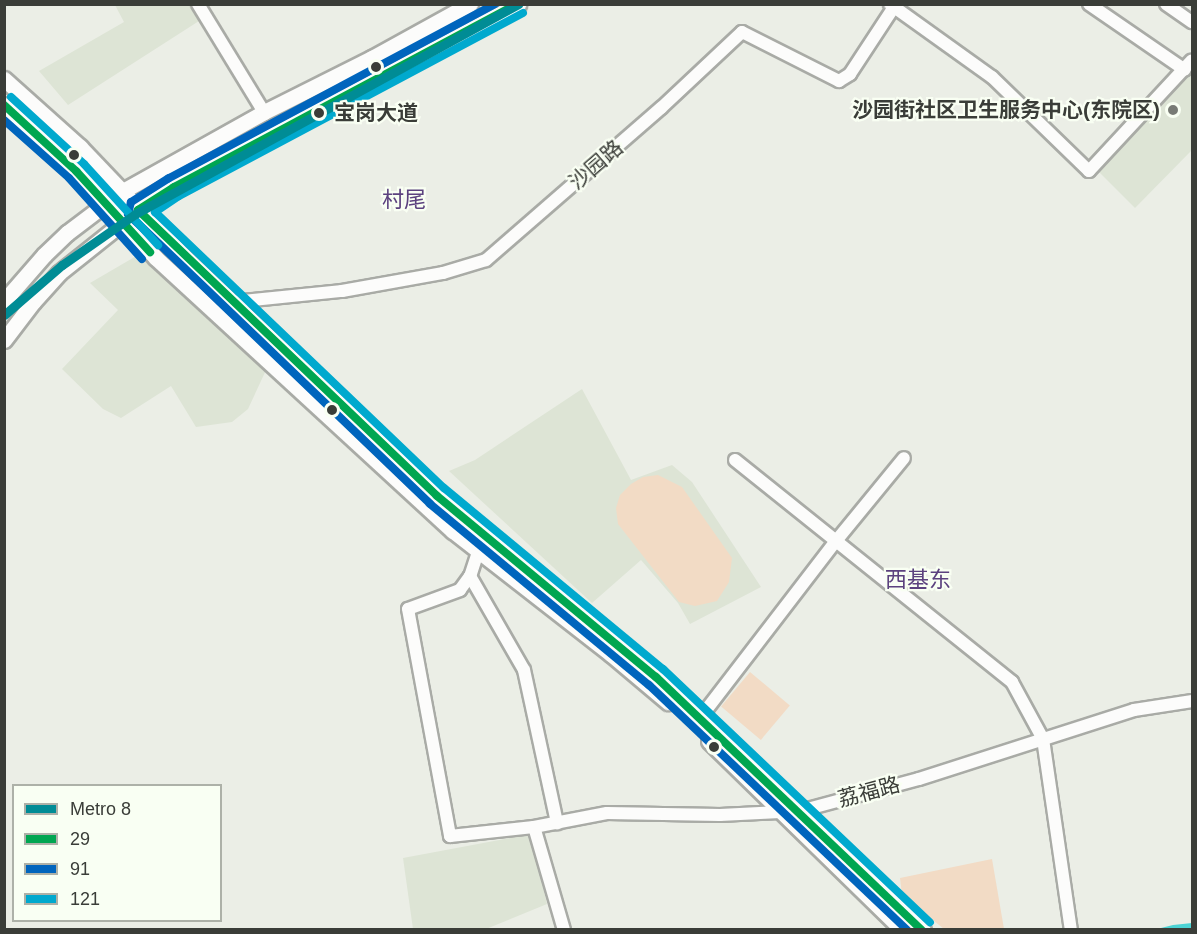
<!DOCTYPE html>
<meta charset="utf-8">
<style>
body{margin:0}
#map{position:relative;width:1197px;height:934px;overflow:hidden;background:#ebeee6;font-family:Helvetica,"Noto Sans SC",sans-serif}
div>[style]{position:absolute}
.built>*{inset:0;background:#dde4d5}
.green>*{inset:0;background:#f2dbc5;transform-origin:0 0}
.water>*{inset:0;background:#4cd3d4}
.roads{filter:drop-shadow(2px 0 #a9aba6) drop-shadow(-2px 0 #a9aba6) drop-shadow(0 2px #a9aba6) drop-shadow(0 -2px #a9aba6)}
.minor>*{height:12px;margin:-6px;padding:0 6px;transform-origin:6px;border-radius:6px;background:#fcfcfb}
.major>*{height:15px;margin:-7.5px;padding:0 7.5px;transform-origin:7.5px;border-radius:7.5px;background:#fcfcfb}
.bus-1>*{height:8px;margin:-4px;padding:0 4px;transform-origin:4px;border-radius:4px;background:#00a651}
.bus-2>*{height:8px;margin:-4px;padding:0 4px;transform-origin:4px;border-radius:4px;background:#0065bd}
.bus-3>*{height:8px;margin:-4px;padding:0 4px;transform-origin:4px;border-radius:4px;background:#00a9ce}
.metro-1>*{height:9px;margin:-4.5px;padding:0 4.5px;transform-origin:4.5px;border-radius:4.5px;background:#008c95}
.dots>*{width:16px;height:16px;translate:-50% -50%;box-sizing:border-box;border:3px solid #f9fff3;border-radius:50%}
span{translate:-50% -50%;white-space:nowrap;text-align:center;line-height:1.15;-webkit-text-stroke:4.5px #f9fff3;paint-order:stroke}
.poi-label{font-size:21px;color:#3a3d38;font-weight:700}
.right{translate:-100% -50%;text-align:right}
.stop-label{font-size:21px;color:#3a3d38;font-weight:700}
.left{translate:0 -50%;text-align:left}
.street-label{font-size:21px;color:#3a3d38}
.neighbourhood-label{font-size:22px;color:#5c427f}
.frame{position:absolute;inset:0;border:6px solid #3a3d38;pointer-events:none}
.legend{position:absolute;left:12px;top:784px;width:210px;height:138px;box-sizing:border-box;background:#f9fff3;border:2px solid #adb1a8;margin:0;padding:8px 10px;list-style:none;font-size:18px;color:#3a3d38}
.legend li{display:flex;align-items:center;gap:12px;height:30px}
.legend b{width:30px;border:2px solid #adb1a8}
</style>
<div id="map">
<div class="built">
<i style="clip-path:polygon(115px 5px,190px 5px,199px 21px,68px 105px,39px 71px,124px 22px)"></i>
<i style="clip-path:polygon(1192px 70px,1192px 150px,1135px 208px,1095px 168px)"></i>
<i style="clip-path:polygon(138px 255px,267px 368px,248px 409px,232px 422px,196px 427px,171px 386px,121px 418px,103px 409px,62px 369px,118px 310px,90px 283px)"></i>
<i style="clip-path:polygon(582px 389px,631px 480px,672px 465px,692px 482px,761px 587px,690px 624px,678px 603px,641px 560px,592px 603px,449px 471px,475px 460px)"></i>
<i style="clip-path:polygon(531px 834px,547px 904px,486px 929px,413px 929px,403px 858px)"></i>
</div>
<div class="green">
<i style="clip-path:polygon(658px 475px,682px 487px,732px 558px,729px 582px,717px 601px,695px 606px,679px 602px,618px 524px,616px 508px,620px 495px,631px 484px,643px 477px)"></i>
<i style="left:750px;top:672px;width:52px;height:45px;rotate:40deg"></i>
<i style="clip-path:polygon(992px 859px,1004px 929px,944px 929px,902px 895px,900px 878px)"></i>
</div>
<div class="water">
<i style="clip-path:polygon(1192px 923px,1192px 929px,1157px 929px,1173px 925px)"></i>
</div>
<div class="roads">
<div class="minor">
<i style="left:198px;top:4px;width:127px;rotate:58.6deg"></i>
<i style="left:890px;top:4px;width:125px;rotate:35.6deg"></i>
<i style="left:992px;top:77px;width:135px;rotate:44.1deg"></i>
<i style="left:1089px;top:171px;width:151px;rotate:-47.1deg"></i>
<i style="left:1089px;top:4px;width:116px;rotate:34.5deg"></i>
<i style="left:1166px;top:4px;width:32px;rotate:35deg"></i>
<i style="left:233px;top:302px;width:110px;rotate:-5.8deg"></i>
<i style="left:342px;top:291px;width:103px;rotate:-10.1deg"></i>
<i style="left:443px;top:273px;width:45px;rotate:-16.8deg"></i>
<i style="left:486px;top:260px;width:232px;rotate:-41deg"></i>
<i style="left:661px;top:108px;width:111px;rotate:-43.2deg"></i>
<i style="left:742px;top:32px;width:109px;rotate:26.8deg"></i>
<i style="left:839px;top:81px;width:13px;rotate:-32deg"></i>
<i style="left:850px;top:74px;width:84px;rotate:-56.7deg"></i>
<i style="left:735px;top:460px;width:355px;rotate:38.7deg"></i>
<i style="left:1012px;top:682px;width:65px;rotate:61.5deg"></i>
<i style="left:1043px;top:739px;width:193px;rotate:81.7deg"></i>
<i style="left:478px;top:552px;width:25px;rotate:108deg"></i>
<i style="left:470px;top:576px;width:108px;rotate:60.1deg"></i>
<i style="left:524px;top:670px;width:157px;rotate:77.8deg"></i>
<i style="left:470px;top:576px;width:17px;rotate:126deg"></i>
<i style="left:460px;top:590px;width:55px;rotate:159.9deg"></i>
<i style="left:408px;top:609px;width:231px;rotate:79.5deg"></i>
<i style="left:450px;top:836px;width:84px;rotate:-6.1deg"></i>
<i style="left:700px;top:718px;width:223px;rotate:-52.5deg"></i>
<i style="left:836px;top:541px;width:107px;rotate:-50.7deg"></i>
<i style="left:564px;top:930px;width:107px;rotate:-106.2deg"></i>
<i style="left:534px;top:827px;width:74px;rotate:-10.9deg"></i>
<i style="left:607px;top:813px;width:113px;rotate:1deg"></i>
<i style="left:720px;top:815px;width:80px;rotate:-2.9deg"></i>
<i style="left:800px;top:811px;width:123px;rotate:-15.1deg"></i>
<i style="left:919px;top:779px;width:226px;rotate:-17.8deg"></i>
<i style="left:1134px;top:710px;width:59px;rotate:-8.8deg"></i>
</div>
<div class="major">
<i style="left:4px;top:79px;width:102px;rotate:41.8deg"></i>
<i style="left:80px;top:147px;width:149px;rotate:46.4deg"></i>
<i style="left:183px;top:255px;width:350px;rotate:43.5deg"></i>
<i style="left:437px;top:496px;width:284px;rotate:39.6deg"></i>
<i style="left:656px;top:677px;width:368px;rotate:43.5deg"></i>
<i style="left:4px;top:105px;width:98px;rotate:42.5deg"></i>
<i style="left:76px;top:171px;width:118px;rotate:47.4deg"></i>
<i style="left:156px;top:258px;width:403px;rotate:42.6deg"></i>
<i style="left:453px;top:531px;width:200px;rotate:37.9deg"></i>
<i style="left:611px;top:654px;width:75px;rotate:40.1deg"></i>
<i style="left:4px;top:301px;width:61px;rotate:-49deg"></i>
<i style="left:44px;top:255px;width:32px;rotate:-44deg"></i>
<i style="left:67px;top:233px;width:68px;rotate:-37.2deg"></i>
<i style="left:121px;top:192px;width:164px;rotate:-29.2deg"></i>
<i style="left:264px;top:112px;width:121px;rotate:-26.6deg"></i>
<i style="left:372px;top:58px;width:112px;rotate:-28.9deg"></i>
<i style="left:4px;top:340px;width:48px;rotate:-52.7deg"></i>
<i style="left:33px;top:302px;width:39px;rotate:-48deg"></i>
<i style="left:59px;top:273px;width:101px;rotate:-38.6deg"></i>
<i style="left:138px;top:210px;width:43px;rotate:-32.6deg"></i>
<i style="left:174px;top:187px;width:390px;rotate:-28deg"></i>
<i style="left:709px;top:741px;width:271px;rotate:44.3deg"></i>
</div>
</div>
<div class="bus-1">
<i style="left:517px;top:4px;width:389px;rotate:151.9deg"></i>
<i style="left:174px;top:187px;width:43px;rotate:147.4deg"></i>
<i style="left:138px;top:210px;width:414px;rotate:43.7deg"></i>
<i style="left:437px;top:496px;width:284px;rotate:39.6deg"></i>
<i style="left:656px;top:677px;width:367px;rotate:43.6deg"></i>
<i style="left:4px;top:105px;width:98px;rotate:42.5deg"></i>
<i style="left:76px;top:171px;width:110px;rotate:47.6deg"></i>
</div>
<div class="bus-2">
<i style="left:495px;top:4px;width:370px;rotate:151.9deg"></i>
<i style="left:169px;top:178px;width:45px;rotate:147.7deg"></i>
<i style="left:131px;top:202px;width:12px;rotate:104deg"></i>
<i style="left:128px;top:214px;width:419px;rotate:43.8deg"></i>
<i style="left:430px;top:504px;width:284px;rotate:39.6deg"></i>
<i style="left:649px;top:685px;width:356px;rotate:43.5deg"></i>
<i style="left:4px;top:120px;width:87px;rotate:41.7deg"></i>
<i style="left:69px;top:178px;width:109px;rotate:48deg"></i>
</div>
<div class="bus-3">
<i style="left:523px;top:13px;width:390px;rotate:152deg"></i>
<i style="left:179px;top:196px;width:29px;rotate:146deg"></i>
<i style="left:155px;top:212px;width:400px;rotate:43.7deg"></i>
<i style="left:444px;top:488px;width:284px;rotate:39.6deg"></i>
<i style="left:663px;top:669px;width:368px;rotate:43.5deg"></i>
<i style="left:11px;top:97px;width:99px;rotate:42.5deg"></i>
<i style="left:84px;top:164px;width:110px;rotate:47.6deg"></i>
</div>
<div class="metro-1">
<i style="left:4px;top:315px;width:77px;rotate:-40.8deg"></i>
<i style="left:62px;top:265px;width:89px;rotate:-34.9deg"></i>
<i style="left:135px;top:214px;width:437px;rotate:-28.7deg"></i>
</div>
<div class="dots">
<i style="left:376px;top:67px;background:#3a3d38"></i>
<i style="left:1173px;top:110px;background:#787b75"></i>
<i style="left:319px;top:113px;background:#3a3d38"></i>
<i style="left:74px;top:155px;background:#3a3d38"></i>
<i style="left:332px;top:410px;background:#3a3d38"></i>
<i style="left:714px;top:747px;background:#3a3d38"></i>
</div>
<div class="poi-label">
<span class="right" style="left:1160px;top:110px">沙园街社区卫生服务中心(东院区)</span>
</div>
<div class="stop-label">
<span class="left" style="left:334px;top:113px">宝岗大道</span>
</div>
<div class="street-label">
<span style="left:596px;top:165px;rotate:-41deg">沙园路</span>
<span style="left:869px;top:792px;rotate:-15deg">荔福路</span>
</div>
<div class="neighbourhood-label">
<span style="left:404px;top:200px">村尾</span>
<span style="left:918px;top:580px">西基东</span>
</div>
<div class="frame"></div>
<ul class="legend">
<li><b style="height:8px;background:#008c95"></b>Metro 8</li>
<li><b style="height:8px;background:#00a651"></b>29</li>
<li><b style="height:8px;background:#0065bd"></b>91</li>
<li><b style="height:8px;background:#00a9ce"></b>121</li>
</ul>
</div>
